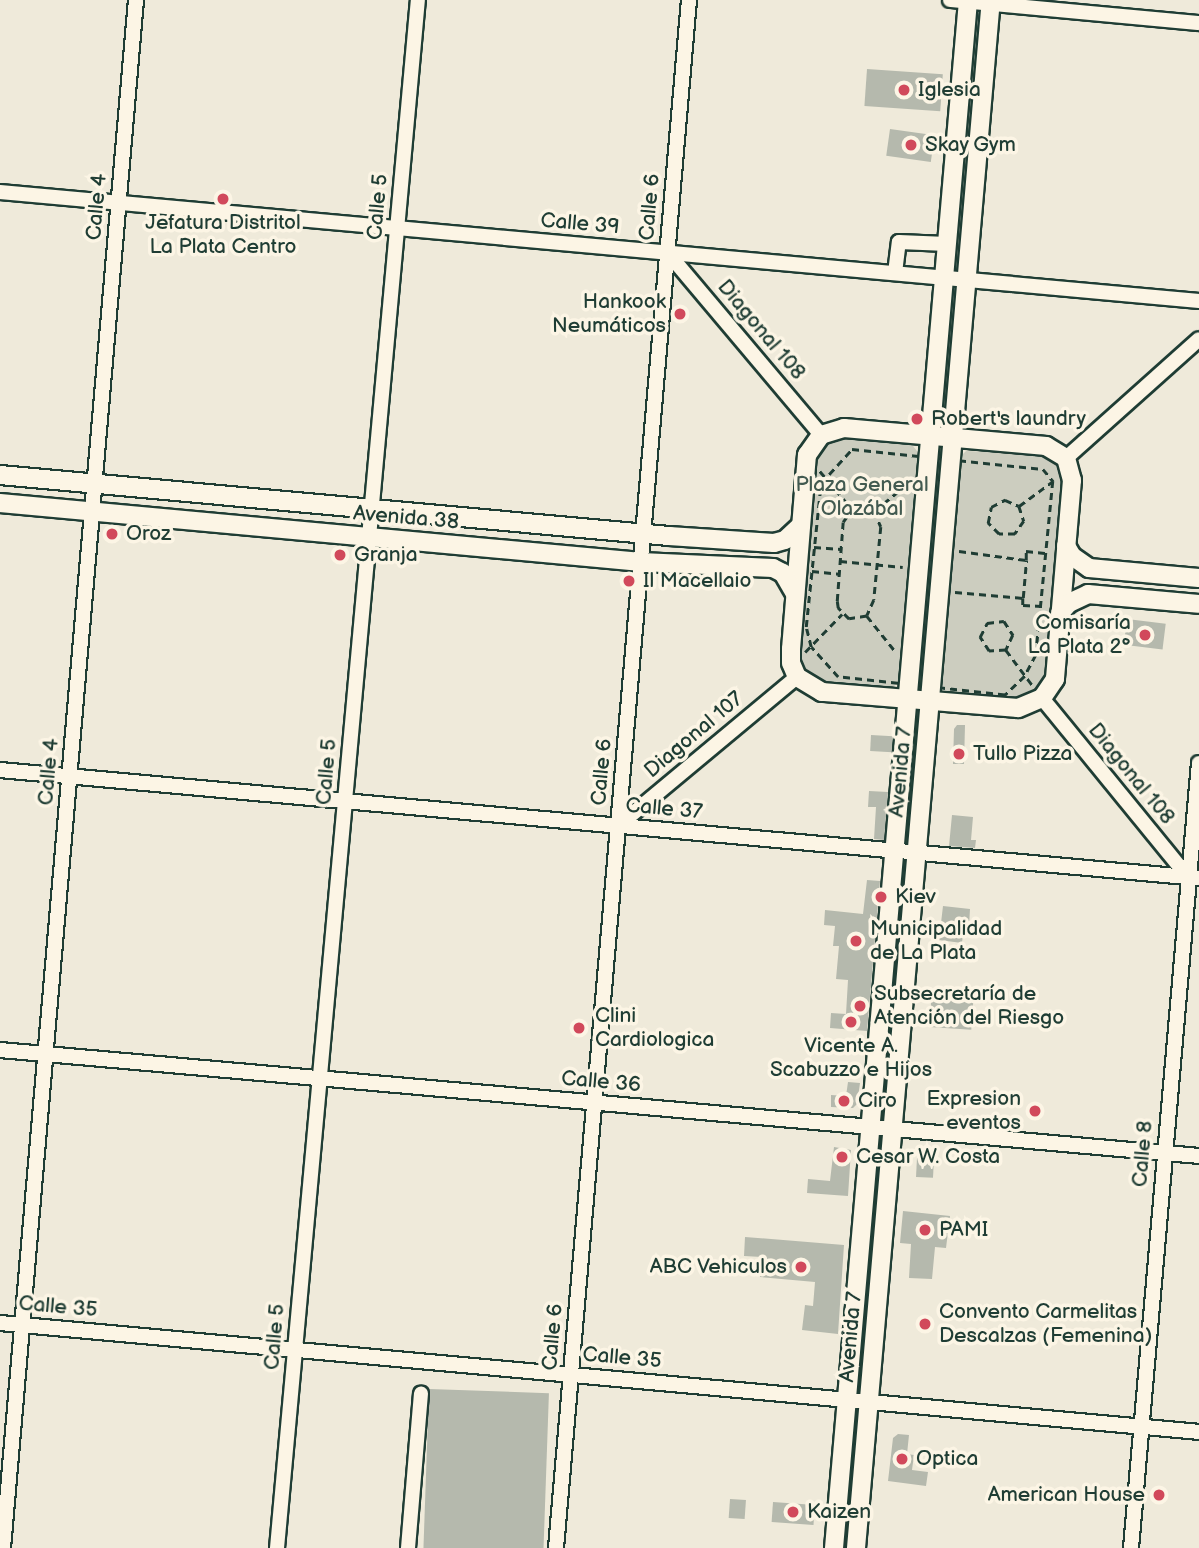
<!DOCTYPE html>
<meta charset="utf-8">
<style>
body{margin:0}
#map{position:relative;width:1199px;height:1548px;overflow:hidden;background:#efeada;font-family:"Balsamiq Sans",sans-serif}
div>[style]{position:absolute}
.green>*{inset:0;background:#cccdbf}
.building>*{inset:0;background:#b5b9ad;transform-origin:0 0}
.path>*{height:2.5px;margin-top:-1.25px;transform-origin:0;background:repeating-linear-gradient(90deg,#1f3d34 0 7px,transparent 0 12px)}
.roads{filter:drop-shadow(2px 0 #1f3d34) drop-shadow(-2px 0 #1f3d34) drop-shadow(0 2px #1f3d34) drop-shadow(0 -2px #1f3d34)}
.minor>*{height:14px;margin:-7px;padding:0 7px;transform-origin:7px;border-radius:7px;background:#fcf5e5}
.major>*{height:18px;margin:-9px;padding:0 9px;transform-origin:9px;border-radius:9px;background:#fcf5e5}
.dots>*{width:19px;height:19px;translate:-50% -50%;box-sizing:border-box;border:4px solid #fcf5e5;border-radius:50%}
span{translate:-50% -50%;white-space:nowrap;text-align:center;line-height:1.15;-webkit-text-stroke:7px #fcf5e5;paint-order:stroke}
.poi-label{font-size:21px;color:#1f3d34}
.left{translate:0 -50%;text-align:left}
.right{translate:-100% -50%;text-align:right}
.street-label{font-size:21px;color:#1f3d34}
.park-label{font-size:21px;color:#425a50}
</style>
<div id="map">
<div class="green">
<i style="clip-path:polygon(835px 436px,909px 441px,921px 456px,900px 681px,886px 693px,818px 688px,794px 660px,811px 458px,820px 443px)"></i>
<i style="clip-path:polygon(966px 451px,1044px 454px,1057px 462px,1065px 475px,1047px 677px,1036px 694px,1015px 706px,951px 699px,939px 684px,958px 459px)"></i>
</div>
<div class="building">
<i style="left:867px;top:69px;width:76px;height:37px;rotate:4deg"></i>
<i style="left:890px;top:129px;width:45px;height:27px;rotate:8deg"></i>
<i style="left:1127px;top:619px;width:39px;height:26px;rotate:7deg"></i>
<i style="clip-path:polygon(957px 725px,965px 725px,964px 764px,953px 764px,954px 729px)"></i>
<i style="left:871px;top:735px;width:22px;height:16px;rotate:3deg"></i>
<i style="clip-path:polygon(869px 791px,888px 792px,884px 840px,874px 839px,876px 807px,868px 807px)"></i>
<i style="clip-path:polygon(952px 815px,973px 817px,971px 840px,976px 840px,975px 848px,949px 846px)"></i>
<i style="clip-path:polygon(867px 880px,880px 881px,867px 1031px,830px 1028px,831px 1013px,846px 1014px,848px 980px,836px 979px,839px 946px,833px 946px,835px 926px,824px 925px,825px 910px,863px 914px)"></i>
<i style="clip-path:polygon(943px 906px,970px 909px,969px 926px,964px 925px,962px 943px,939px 940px)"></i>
<i style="left:932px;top:989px;width:42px;height:38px;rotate:4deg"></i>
<i style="clip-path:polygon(848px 1082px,860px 1083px,857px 1104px,853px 1108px,831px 1107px,831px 1095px,846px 1096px)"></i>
<i style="clip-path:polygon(834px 1147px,851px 1150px,848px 1196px,807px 1193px,808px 1179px,830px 1181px)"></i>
<i style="left:917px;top:1158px;width:17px;height:19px;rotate:3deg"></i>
<i style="clip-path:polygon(903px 1211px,950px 1216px,946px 1248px,935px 1247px,932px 1279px,909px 1278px,911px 1244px,900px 1243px)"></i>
<i style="clip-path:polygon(745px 1237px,844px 1245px,838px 1334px,802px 1330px,805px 1305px,813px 1306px,815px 1282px,760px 1277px,762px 1257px,744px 1256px)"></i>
<i style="left:429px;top:1389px;width:120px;height:159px;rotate:2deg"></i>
<i style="clip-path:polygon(898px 1434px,909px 1435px,907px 1454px,914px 1455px,912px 1470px,928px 1472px,926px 1486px,888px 1481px,893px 1438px)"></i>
<i style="left:730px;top:1499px;width:16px;height:19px;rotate:4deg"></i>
<i style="left:773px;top:1502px;width:42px;height:20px;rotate:4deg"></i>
</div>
<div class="path">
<i style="left:852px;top:449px;width:192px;rotate:6deg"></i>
<i style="left:1043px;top:469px;width:16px;rotate:50deg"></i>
<i style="left:1053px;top:481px;width:175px;rotate:95.6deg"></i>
<i style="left:1036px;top:655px;width:24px;rotate:118deg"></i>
<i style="left:1025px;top:676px;width:28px;rotate:136deg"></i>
<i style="left:1005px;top:695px;width:168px;rotate:-173.8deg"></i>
<i style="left:838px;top:677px;width:40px;rotate:-132deg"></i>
<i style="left:811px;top:647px;width:21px;rotate:-104deg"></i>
<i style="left:806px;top:627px;width:145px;rotate:-84.1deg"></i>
<i style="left:821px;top:483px;width:46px;rotate:-47.6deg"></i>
<i style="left:820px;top:471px;width:50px;rotate:49.9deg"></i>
<i style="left:1005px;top:500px;width:15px;rotate:23deg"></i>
<i style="left:1019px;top:506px;width:16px;rotate:72deg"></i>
<i style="left:1024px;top:521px;width:16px;rotate:125deg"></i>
<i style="left:1015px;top:534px;width:16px;rotate:180deg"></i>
<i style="left:999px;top:534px;width:16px;rotate:-135deg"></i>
<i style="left:988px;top:523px;width:16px;rotate:-79deg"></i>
<i style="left:991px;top:507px;width:16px;rotate:-27deg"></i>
<i style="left:1019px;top:506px;width:42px;rotate:-36.3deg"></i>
<i style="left:864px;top:507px;width:11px;rotate:22deg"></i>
<i style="left:874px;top:511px;width:17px;rotate:66deg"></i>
<i style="left:881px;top:527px;width:73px;rotate:95.5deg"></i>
<i style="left:874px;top:600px;width:17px;rotate:114deg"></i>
<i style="left:867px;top:616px;width:18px;rotate:171deg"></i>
<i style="left:849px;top:619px;width:16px;rotate:-135deg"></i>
<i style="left:838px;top:608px;width:7px;rotate:-98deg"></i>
<i style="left:837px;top:601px;width:79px;rotate:-85.7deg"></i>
<i style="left:843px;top:522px;width:16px;rotate:-55deg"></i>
<i style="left:852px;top:509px;width:12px;rotate:-9deg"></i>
<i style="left:874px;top:511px;width:46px;rotate:-38.9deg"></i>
<i style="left:814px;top:547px;width:27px;rotate:4deg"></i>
<i style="left:959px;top:551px;width:68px;rotate:7.7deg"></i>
<i style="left:1026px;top:560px;width:9px;rotate:-90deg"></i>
<i style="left:1026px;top:551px;width:19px;rotate:6deg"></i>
<i style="left:840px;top:561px;width:63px;rotate:5.4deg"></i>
<i style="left:812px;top:571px;width:27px;rotate:6deg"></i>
<i style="left:955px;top:592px;width:68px;rotate:5deg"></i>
<i style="left:1023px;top:598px;width:7px;rotate:90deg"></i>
<i style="left:1023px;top:605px;width:19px;rotate:3deg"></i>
<i style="left:1023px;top:598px;width:38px;rotate:-85deg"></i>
<i style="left:867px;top:616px;width:45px;rotate:51.3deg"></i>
<i style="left:1004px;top:621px;width:17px;rotate:57deg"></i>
<i style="left:1013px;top:635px;width:17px;rotate:115deg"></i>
<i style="left:1006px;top:650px;width:17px;rotate:177deg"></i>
<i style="left:989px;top:651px;width:17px;rotate:-123deg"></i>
<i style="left:980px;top:637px;width:16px;rotate:-63deg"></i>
<i style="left:987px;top:623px;width:17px;rotate:-7deg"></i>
<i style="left:1006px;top:650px;width:45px;rotate:53.1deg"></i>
<i style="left:805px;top:652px;width:53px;rotate:-45.8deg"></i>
</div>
<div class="roads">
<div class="minor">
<i style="left:950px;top:0;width:250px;rotate:5.3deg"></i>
<i style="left:0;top:192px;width:1204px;rotate:5.19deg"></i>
<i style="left:668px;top:253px;width:238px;rotate:49.9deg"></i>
<i style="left:895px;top:273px;width:31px;rotate:-83deg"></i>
<i style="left:899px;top:242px;width:48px;rotate:2.4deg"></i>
<i style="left:1066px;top:458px;width:178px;rotate:-41.8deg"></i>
<i style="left:1042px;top:698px;width:231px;rotate:50.8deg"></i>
<i style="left:0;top:770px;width:1204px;rotate:5.15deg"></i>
<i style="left:618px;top:826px;width:233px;rotate:-39.8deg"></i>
<i style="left:0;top:1050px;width:1204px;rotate:5.05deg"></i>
<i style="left:0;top:1323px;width:1204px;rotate:5.19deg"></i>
<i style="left:3px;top:1548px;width:1554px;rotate:-85.09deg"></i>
<i style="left:277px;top:1548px;width:1554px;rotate:-84.8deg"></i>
<i style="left:408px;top:1548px;width:155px;rotate:-85.2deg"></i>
<i style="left:556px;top:1548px;width:1554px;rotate:-85.09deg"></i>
<i style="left:1131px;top:1548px;width:788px;rotate:-85.05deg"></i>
</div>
<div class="major">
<i style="left:844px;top:428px;width:203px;rotate:5.1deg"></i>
<i style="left:1046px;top:446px;width:23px;rotate:31deg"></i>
<i style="left:1066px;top:458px;width:23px;rotate:75deg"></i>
<i style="left:1072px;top:480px;width:200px;rotate:94.9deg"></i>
<i style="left:1055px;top:679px;width:23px;rotate:124deg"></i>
<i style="left:1042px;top:698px;width:26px;rotate:157deg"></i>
<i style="left:1018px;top:708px;width:197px;rotate:-175.3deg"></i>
<i style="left:822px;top:692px;width:29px;rotate:-149deg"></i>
<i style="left:797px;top:677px;width:15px;rotate:-113deg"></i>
<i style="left:791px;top:663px;width:14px;rotate:-90deg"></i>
<i style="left:791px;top:649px;width:195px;rotate:-85.3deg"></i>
<i style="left:807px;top:455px;width:24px;rotate:-55deg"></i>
<i style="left:821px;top:435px;width:24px;rotate:-17deg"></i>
<i style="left:0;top:475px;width:672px;rotate:5.21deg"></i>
<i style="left:669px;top:536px;width:105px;rotate:3.8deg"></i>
<i style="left:774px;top:543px;width:11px;rotate:-15deg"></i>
<i style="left:785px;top:540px;width:22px;rotate:-43deg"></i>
<i style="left:0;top:503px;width:644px;rotate:5.26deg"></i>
<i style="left:641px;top:562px;width:132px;rotate:2.6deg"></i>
<i style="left:773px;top:568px;width:11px;rotate:27deg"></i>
<i style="left:783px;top:573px;width:24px;rotate:60deg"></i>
<i style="left:1066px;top:546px;width:12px;rotate:59deg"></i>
<i style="left:1072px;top:556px;width:21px;rotate:35deg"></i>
<i style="left:1089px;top:568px;width:110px;rotate:5.2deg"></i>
<i style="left:1060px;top:613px;width:13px;rotate:-48deg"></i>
<i style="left:1069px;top:603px;width:21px;rotate:-25deg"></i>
<i style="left:1088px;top:594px;width:111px;rotate:5.1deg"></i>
<i style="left:834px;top:1548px;width:1554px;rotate:-85.05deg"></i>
<i style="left:856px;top:1548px;width:1554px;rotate:-85.02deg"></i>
</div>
</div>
<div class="dots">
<i style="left:904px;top:90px;background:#d1495b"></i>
<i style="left:911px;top:145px;background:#d1495b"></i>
<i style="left:223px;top:199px;background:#d1495b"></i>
<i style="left:680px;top:314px;background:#d1495b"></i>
<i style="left:917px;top:419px;background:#d1495b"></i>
<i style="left:112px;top:534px;background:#d1495b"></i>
<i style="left:340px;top:555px;background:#d1495b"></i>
<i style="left:629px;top:581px;background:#d1495b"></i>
<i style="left:1145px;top:635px;background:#d1495b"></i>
<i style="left:959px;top:754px;background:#d1495b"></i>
<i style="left:881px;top:897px;background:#d1495b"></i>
<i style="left:856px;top:941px;background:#d1495b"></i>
<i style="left:860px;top:1006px;background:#d1495b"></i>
<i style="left:851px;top:1022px;background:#d1495b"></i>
<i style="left:579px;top:1028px;background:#d1495b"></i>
<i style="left:844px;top:1101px;background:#d1495b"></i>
<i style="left:1035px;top:1111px;background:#d1495b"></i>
<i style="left:842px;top:1157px;background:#d1495b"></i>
<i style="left:925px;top:1230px;background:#d1495b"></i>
<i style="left:801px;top:1267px;background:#d1495b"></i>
<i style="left:925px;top:1324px;background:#d1495b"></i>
<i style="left:902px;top:1459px;background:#d1495b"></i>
<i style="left:1159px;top:1495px;background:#d1495b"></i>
<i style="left:793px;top:1512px;background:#d1495b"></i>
</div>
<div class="poi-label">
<span class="left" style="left:918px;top:90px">Iglesia</span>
<span class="left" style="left:925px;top:145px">Skay Gym</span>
<span style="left:223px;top:235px">Jefatura Distritol<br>La Plata Centro</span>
<span class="right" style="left:666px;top:314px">Hankook<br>Neumáticos</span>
<span class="left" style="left:931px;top:419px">Robert's laundry</span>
<span class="left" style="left:126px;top:534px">Oroz</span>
<span class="left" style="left:354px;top:555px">Granja</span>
<span class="left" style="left:643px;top:581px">Il Macellaio</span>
<span class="right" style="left:1131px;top:635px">Comisaría<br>La Plata 2°</span>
<span class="left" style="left:973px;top:754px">Tullo Pizza</span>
<span class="left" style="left:895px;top:897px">Kiev</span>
<span class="left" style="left:870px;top:941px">Municipalidad<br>de La Plata</span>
<span class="left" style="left:874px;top:1006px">Subsecretaría de<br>Atención del Riesgo</span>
<span class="left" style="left:595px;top:1028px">Clini<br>Cardiologica</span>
<span style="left:851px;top:1058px">Vicente A.<br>Scabuzzo e Hijos</span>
<span class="right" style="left:1021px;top:1111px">Expresion<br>eventos</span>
<span class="left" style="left:858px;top:1101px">Ciro</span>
<span class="left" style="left:856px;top:1157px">Cesar W. Costa</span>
<span class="left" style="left:939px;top:1230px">PAMI</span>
<span class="right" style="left:787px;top:1267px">ABC Vehiculos</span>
<span class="left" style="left:939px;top:1324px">Convento Carmelitas<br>Descalzas (Femenina)</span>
<span class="left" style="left:916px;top:1459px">Optica</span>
<span class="right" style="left:1145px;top:1495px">American House</span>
<span class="left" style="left:807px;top:1512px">Kaizen</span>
</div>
<div class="street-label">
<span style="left:97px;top:207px;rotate:-85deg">Calle 4</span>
<span style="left:378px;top:207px;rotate:-85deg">Calle 5</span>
<span style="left:650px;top:207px;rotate:-85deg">Calle 6</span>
<span style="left:580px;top:224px;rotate:5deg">Calle 39</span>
<span style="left:761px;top:330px;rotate:50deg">Diagonal 108</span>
<span style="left:406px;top:518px;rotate:5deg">Avenida 38</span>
<span style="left:694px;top:735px;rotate:-40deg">Diagonal 107</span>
<span style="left:49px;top:772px;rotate:-85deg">Calle 4</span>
<span style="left:327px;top:772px;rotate:-85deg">Calle 5</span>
<span style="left:602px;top:772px;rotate:-85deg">Calle 6</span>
<span style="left:901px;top:772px;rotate:-85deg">Avenida 7</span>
<span style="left:1131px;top:774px;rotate:51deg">Diagonal 108</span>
<span style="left:664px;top:809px;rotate:5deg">Calle 37</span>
<span style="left:601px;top:1082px;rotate:5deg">Calle 36</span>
<span style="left:1143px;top:1154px;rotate:-85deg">Calle 8</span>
<span style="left:58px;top:1307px;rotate:5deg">Calle 35</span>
<span style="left:275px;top:1337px;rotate:-85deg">Calle 5</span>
<span style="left:553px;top:1337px;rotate:-85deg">Calle 6</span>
<span style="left:851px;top:1337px;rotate:-85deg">Avenida 7</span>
<span style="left:622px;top:1358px;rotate:5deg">Calle 35</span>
</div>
<div class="park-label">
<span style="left:862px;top:497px">Plaza General<br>Olazábal</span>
</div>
</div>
